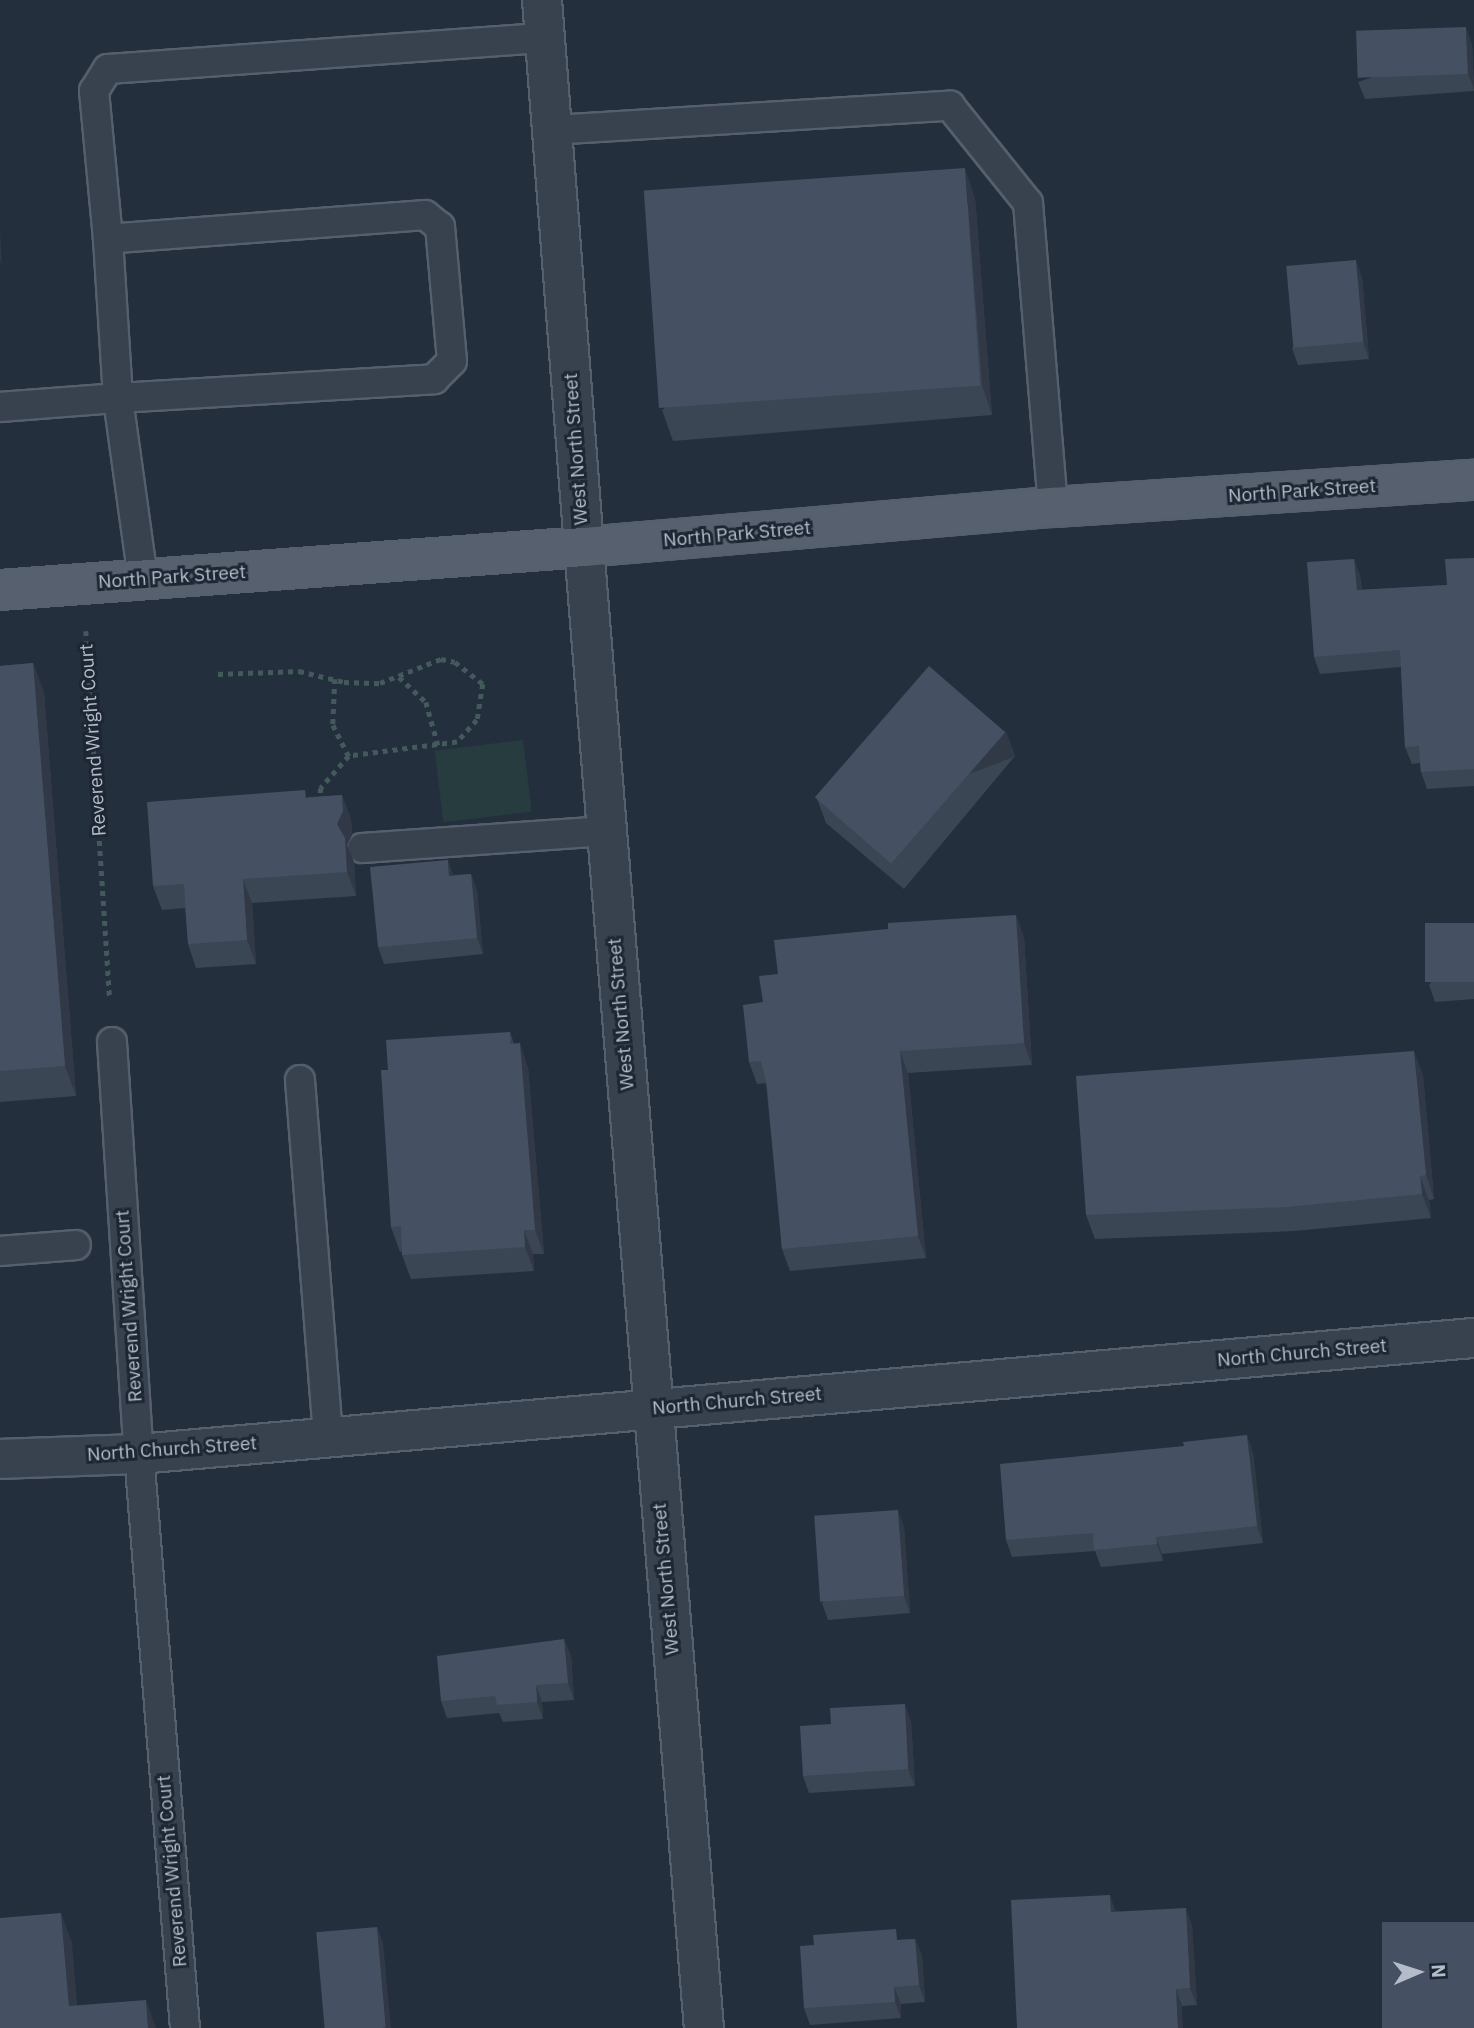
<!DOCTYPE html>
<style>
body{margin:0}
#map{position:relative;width:1474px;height:2028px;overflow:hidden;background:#242f3e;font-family:"IBM Plex Sans",sans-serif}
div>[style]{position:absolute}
.green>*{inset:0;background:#263c3f;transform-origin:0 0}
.path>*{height:4.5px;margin-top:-2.25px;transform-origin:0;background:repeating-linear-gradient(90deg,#44595c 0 5px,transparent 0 10px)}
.roads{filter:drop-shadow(2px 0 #565f6c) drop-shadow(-2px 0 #565f6c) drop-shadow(0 2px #565f6c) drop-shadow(0 -2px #565f6c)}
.service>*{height:28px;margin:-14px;padding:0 14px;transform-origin:14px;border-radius:14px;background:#38414e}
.minor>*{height:38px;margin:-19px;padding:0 19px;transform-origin:19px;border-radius:19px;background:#38414e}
.tertiary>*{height:38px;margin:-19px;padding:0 19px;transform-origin:19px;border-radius:19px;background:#38414e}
.primary>*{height:38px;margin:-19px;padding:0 19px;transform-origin:19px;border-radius:19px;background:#56606e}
.wall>*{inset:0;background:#3b4654}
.shaded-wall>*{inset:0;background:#303945;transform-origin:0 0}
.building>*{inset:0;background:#455162;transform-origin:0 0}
span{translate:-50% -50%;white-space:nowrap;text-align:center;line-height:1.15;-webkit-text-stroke:6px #1d2633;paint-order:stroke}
.street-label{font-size:19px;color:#b4bcc9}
.north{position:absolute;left:1383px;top:1937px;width:70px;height:70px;-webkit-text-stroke:5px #1d2633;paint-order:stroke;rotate:87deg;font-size:19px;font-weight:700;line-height:28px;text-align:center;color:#b4bcc9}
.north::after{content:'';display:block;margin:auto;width:24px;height:32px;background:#b4bcc9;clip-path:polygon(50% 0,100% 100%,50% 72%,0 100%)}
</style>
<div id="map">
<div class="green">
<i style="left:523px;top:740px;width:72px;height:89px;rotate:83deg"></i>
</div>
<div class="path">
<i style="left:86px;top:631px;width:369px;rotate:86.3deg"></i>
<i style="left:218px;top:674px;width:81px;rotate:-2.1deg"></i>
<i style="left:299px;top:671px;width:46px;rotate:13.7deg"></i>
<i style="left:344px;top:682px;width:36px;rotate:2deg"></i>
<i style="left:380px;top:683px;width:66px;rotate:-21.5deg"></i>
<i style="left:441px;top:659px;width:14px;rotate:12deg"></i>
<i style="left:455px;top:662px;width:36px;rotate:38deg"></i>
<i style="left:483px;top:684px;width:36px;rotate:99deg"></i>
<i style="left:477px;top:720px;width:30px;rotate:132deg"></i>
<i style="left:457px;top:742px;width:109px;rotate:172.6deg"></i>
<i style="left:349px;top:756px;width:43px;rotate:131.2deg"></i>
<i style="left:321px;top:788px;width:11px;rotate:95deg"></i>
<i style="left:399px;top:677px;width:37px;rotate:43deg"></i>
<i style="left:426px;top:702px;width:45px;rotate:74.4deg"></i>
<i style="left:335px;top:679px;width:46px;rotate:92.5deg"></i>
<i style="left:333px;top:725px;width:35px;rotate:63deg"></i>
</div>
<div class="roads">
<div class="service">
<i style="left:552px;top:130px;width:399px;rotate:-3.5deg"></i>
<i style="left:950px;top:106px;width:124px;rotate:51.2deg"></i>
<i style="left:1028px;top:203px;width:305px;rotate:85.3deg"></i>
<i style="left:0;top:407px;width:118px;rotate:-4.4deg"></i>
<i style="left:118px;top:398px;width:159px;rotate:-93.6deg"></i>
<i style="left:143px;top:579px;width:183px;rotate:-97.9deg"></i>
<i style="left:118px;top:398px;width:317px;rotate:-3.4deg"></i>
<i style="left:434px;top:379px;width:25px;rotate:-45deg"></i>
<i style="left:452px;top:361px;width:135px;rotate:-95.1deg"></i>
<i style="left:440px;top:227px;width:19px;rotate:-141deg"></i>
<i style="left:425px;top:215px;width:318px;rotate:175.7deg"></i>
<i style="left:108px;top:239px;width:149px;rotate:-95.4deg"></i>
<i style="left:94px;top:91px;width:26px;rotate:-58deg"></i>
<i style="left:108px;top:69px;width:438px;rotate:-4.1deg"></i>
<i style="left:362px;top:848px;width:245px;rotate:-4deg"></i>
<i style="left:112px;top:1042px;width:413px;rotate:86.3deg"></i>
<i style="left:139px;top:1454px;width:576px;rotate:85.42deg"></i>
<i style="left:300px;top:1080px;width:358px;rotate:85.5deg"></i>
<i style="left:0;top:1251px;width:76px;rotate:-4.5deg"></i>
</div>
<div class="minor">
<i style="left:584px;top:547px;width:1486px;rotate:85.37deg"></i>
<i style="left:0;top:1459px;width:139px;rotate:-2.1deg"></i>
<i style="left:139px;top:1454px;width:1340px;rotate:-4.97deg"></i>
</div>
<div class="tertiary">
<i style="left:542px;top:0;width:549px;rotate:85.61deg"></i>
</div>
<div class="primary">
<i style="left:0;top:590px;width:586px;rotate:-4.21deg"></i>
<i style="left:584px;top:547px;width:471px;rotate:-4.9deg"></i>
<i style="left:1053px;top:507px;width:422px;rotate:-3.7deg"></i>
</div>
</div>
<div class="wall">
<i style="clip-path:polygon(1472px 44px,1474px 91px,1365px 99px,1358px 82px)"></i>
<i style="clip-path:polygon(975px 198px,992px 415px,673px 441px,662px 410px)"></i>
<i style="clip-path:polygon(1362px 277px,1369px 359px,1298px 365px,1292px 348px)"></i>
<i style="clip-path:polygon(1474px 558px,1474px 786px,1427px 789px,1421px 772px,1420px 763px,1412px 764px,1405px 747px,1401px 667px,1320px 674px,1314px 657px,1354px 559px,1360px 576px,1362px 590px,1447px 585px)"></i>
<i style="clip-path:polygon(33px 663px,44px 693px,76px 1096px,0 1102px,0 666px)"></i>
<i style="clip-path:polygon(1006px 732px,1015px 756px,904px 889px,826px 823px,817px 799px)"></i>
<i style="clip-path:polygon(342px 795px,351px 819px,352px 835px,347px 845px,354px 862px,356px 896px,252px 903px,256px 964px,196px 968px,188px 944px,185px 908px,162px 910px,153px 886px,308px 797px)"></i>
<i style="clip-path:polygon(471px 874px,477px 891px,483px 954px,384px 964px,378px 947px,453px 875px)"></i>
<i style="clip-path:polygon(1474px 923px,1474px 999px,1435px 1002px,1429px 985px)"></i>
<i style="clip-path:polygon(1024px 937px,1032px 1065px,908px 1073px,926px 1258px,790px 1271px,782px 1249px,766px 1083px,757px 1084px,749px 1062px,763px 1002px)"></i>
<i style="clip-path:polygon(510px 1032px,514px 1044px,528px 1068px,544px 1254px,533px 1254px,534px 1271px,411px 1279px,402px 1255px,402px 1251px,400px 1252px,391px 1227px,388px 1070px)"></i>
<i style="clip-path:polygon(1423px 1075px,1434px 1199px,1429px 1200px,1431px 1218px,1295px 1231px,1095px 1239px,1086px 1215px)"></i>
<i style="clip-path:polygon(1253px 1452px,1263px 1543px,1162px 1554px,1163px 1561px,1101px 1567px,1095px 1551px,1012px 1557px,1006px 1540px)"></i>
<i style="clip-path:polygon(904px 1527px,910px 1613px,828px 1620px,822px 1603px)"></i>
<i style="clip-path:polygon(564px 1639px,571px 1656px,574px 1700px,542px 1702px,543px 1719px,503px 1722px,499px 1713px,447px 1718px,441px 1701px)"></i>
<i style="clip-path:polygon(911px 1721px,915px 1786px,809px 1793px,803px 1776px)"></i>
<i style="clip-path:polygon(1116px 1911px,1192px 1925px,1197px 2005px,1182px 2006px)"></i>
<i style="clip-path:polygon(915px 1939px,922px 1956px,925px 2002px,901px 2004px,901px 2018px,810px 2025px,804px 2008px,900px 1940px)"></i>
</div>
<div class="shaded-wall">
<i style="clip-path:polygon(1466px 27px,1472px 44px,1474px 89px,1468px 74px)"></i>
<i style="clip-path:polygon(965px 168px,975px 198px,992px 415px,982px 385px)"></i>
<i style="clip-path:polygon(0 232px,2px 266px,0 260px)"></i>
<i style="clip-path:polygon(1356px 260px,1362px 277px,1369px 359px,1363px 342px)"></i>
<i style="clip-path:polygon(1354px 559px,1360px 576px,1363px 607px,1357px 590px)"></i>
<i style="clip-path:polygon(33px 663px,44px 693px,76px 1096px,65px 1066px)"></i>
<i style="left:1006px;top:732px;width:26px;height:173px;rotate:69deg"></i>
<i style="clip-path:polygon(342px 795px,351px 819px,352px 835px,347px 845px,354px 862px,356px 896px,347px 872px,337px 824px)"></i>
<i style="clip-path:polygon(448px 860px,454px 877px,449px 876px)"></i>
<i style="clip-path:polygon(471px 874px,477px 891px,483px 954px,477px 938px)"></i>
<i style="clip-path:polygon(243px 879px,252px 903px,256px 964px,247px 940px)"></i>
<i style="clip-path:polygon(1016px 915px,1024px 937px,1032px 1065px,1024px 1043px)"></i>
<i style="clip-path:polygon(520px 1043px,528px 1068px,544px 1254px,535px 1230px)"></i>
<i style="clip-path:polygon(900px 1051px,908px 1073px,926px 1258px,918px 1236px)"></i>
<i style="clip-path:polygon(1414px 1051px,1423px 1075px,1434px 1199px,1426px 1175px)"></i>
<i style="clip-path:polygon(1420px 1176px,1429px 1200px,1431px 1218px,1422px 1194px)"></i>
<i style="clip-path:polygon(524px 1230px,533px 1254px,534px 1271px,525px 1247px)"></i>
<i style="clip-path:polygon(1247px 1435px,1253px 1452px,1263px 1543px,1257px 1526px)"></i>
<i style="clip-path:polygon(898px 1510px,904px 1527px,910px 1613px,904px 1596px)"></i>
<i style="clip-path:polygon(1156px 1537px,1162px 1554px,1163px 1561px,1157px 1544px)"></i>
<i style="clip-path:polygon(564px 1639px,571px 1656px,574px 1700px,568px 1683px)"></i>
<i style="clip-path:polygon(536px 1685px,542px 1702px,543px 1719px,537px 1702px)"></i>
<i style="clip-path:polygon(905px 1704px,911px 1721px,915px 1786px,908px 1769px)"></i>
<i style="clip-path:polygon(1110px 1895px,1116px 1912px,1111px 1912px)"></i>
<i style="clip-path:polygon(1186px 1908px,1192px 1925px,1197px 2005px,1190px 1988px)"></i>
<i style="clip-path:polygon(61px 1913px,72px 1943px,79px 2028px,69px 2006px)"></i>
<i style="clip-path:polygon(377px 1927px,383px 1943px,391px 2028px,386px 2028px)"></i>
<i style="clip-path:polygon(915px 1939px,922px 1956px,925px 2002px,919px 1985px)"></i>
<i style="clip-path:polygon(894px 1987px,901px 2004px,901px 2018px,895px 2002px)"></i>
<i style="clip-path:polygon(1176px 1989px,1182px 2006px,1183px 2028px,1178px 2028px)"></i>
<i style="clip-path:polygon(146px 2000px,156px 2028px,148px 2028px)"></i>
</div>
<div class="building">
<i style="left:1466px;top:27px;width:47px;height:110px;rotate:88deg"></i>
<i style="left:965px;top:168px;width:218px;height:322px;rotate:86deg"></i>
<i style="left:1356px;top:260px;width:82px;height:70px;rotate:85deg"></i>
<i style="clip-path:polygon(1474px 558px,1474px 769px,1421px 772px,1419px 746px,1405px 747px,1400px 650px,1314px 657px,1307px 562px,1354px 559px,1357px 590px,1447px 585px,1445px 559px)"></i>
<i style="clip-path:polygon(33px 663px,65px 1066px,0 1071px,0 666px)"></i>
<i style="left:929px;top:666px;width:101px;height:174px;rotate:41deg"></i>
<i style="clip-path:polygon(305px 790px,306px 798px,342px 795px,343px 811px,337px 824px,345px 838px,347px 872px,243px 879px,247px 940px,188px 944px,184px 884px,153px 886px,147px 802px)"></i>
<i style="clip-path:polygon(448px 860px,449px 876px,471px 874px,477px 938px,378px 947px,370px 867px)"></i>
<i style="clip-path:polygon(1016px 915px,1024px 1043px,900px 1051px,918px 1236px,782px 1249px,767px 1086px,761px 1061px,749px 1062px,743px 1005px,763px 1002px,759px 976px,778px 974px,774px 940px,888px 929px,888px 923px)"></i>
<i style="left:1474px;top:923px;width:59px;height:49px;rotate:90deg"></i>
<i style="clip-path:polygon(510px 1032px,510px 1044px,520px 1043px,535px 1230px,524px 1230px,525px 1247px,402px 1255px,401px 1226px,391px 1227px,381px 1070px,388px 1070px,386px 1040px)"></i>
<i style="clip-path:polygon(1414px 1051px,1426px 1175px,1420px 1176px,1422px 1194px,1286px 1207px,1086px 1215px,1076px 1076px)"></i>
<i style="clip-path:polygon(1247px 1435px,1257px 1526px,1156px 1537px,1157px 1544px,1094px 1550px,1093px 1533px,1006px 1540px,1000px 1464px,1184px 1446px,1183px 1442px)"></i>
<i style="left:898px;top:1510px;width:86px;height:84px;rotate:86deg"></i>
<i style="clip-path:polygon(564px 1639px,568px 1683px,536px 1685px,537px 1702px,497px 1705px,495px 1696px,441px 1701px,437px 1656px)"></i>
<i style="clip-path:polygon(905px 1704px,908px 1769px,803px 1776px,800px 1726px,831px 1724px,830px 1708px)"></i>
<i style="clip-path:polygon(1110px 1895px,1111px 1912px,1186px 1908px,1190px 1988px,1176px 1989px,1178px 2028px,1017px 2028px,1011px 1900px)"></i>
<i style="clip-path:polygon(61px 1913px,69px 2006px,146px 2000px,148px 2028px,0 2028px,0 1918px)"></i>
<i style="left:1474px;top:1922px;width:106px;height:92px;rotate:90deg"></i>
<i style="left:377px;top:1927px;width:101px;height:61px;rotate:85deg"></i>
<i style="clip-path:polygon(896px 1929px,897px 1940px,915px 1939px,919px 1985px,894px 1987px,895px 2002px,804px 2008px,800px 1946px,814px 1945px,813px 1935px)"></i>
</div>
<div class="street-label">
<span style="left:576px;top:449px;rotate:-94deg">West North Street</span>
<span style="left:1302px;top:491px;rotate:-4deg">North Park Street</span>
<span style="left:737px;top:534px;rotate:-5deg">North Park Street</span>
<span style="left:172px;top:577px;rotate:-4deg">North Park Street</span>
<span style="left:93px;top:740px;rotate:-94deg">Reverend Wright Court</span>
<span style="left:621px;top:1014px;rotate:-95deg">West North Street</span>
<span style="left:129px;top:1306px;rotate:-94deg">Reverend Wright Court</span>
<span style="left:1302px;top:1353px;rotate:-5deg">North Church Street</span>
<span style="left:737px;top:1401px;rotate:-5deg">North Church Street</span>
<span style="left:172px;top:1449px;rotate:-4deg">North Church Street</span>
<span style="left:666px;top:1579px;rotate:-95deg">West North Street</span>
<span style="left:172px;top:1871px;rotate:-95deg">Reverend Wright Court</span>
</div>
<div class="north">N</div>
</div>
